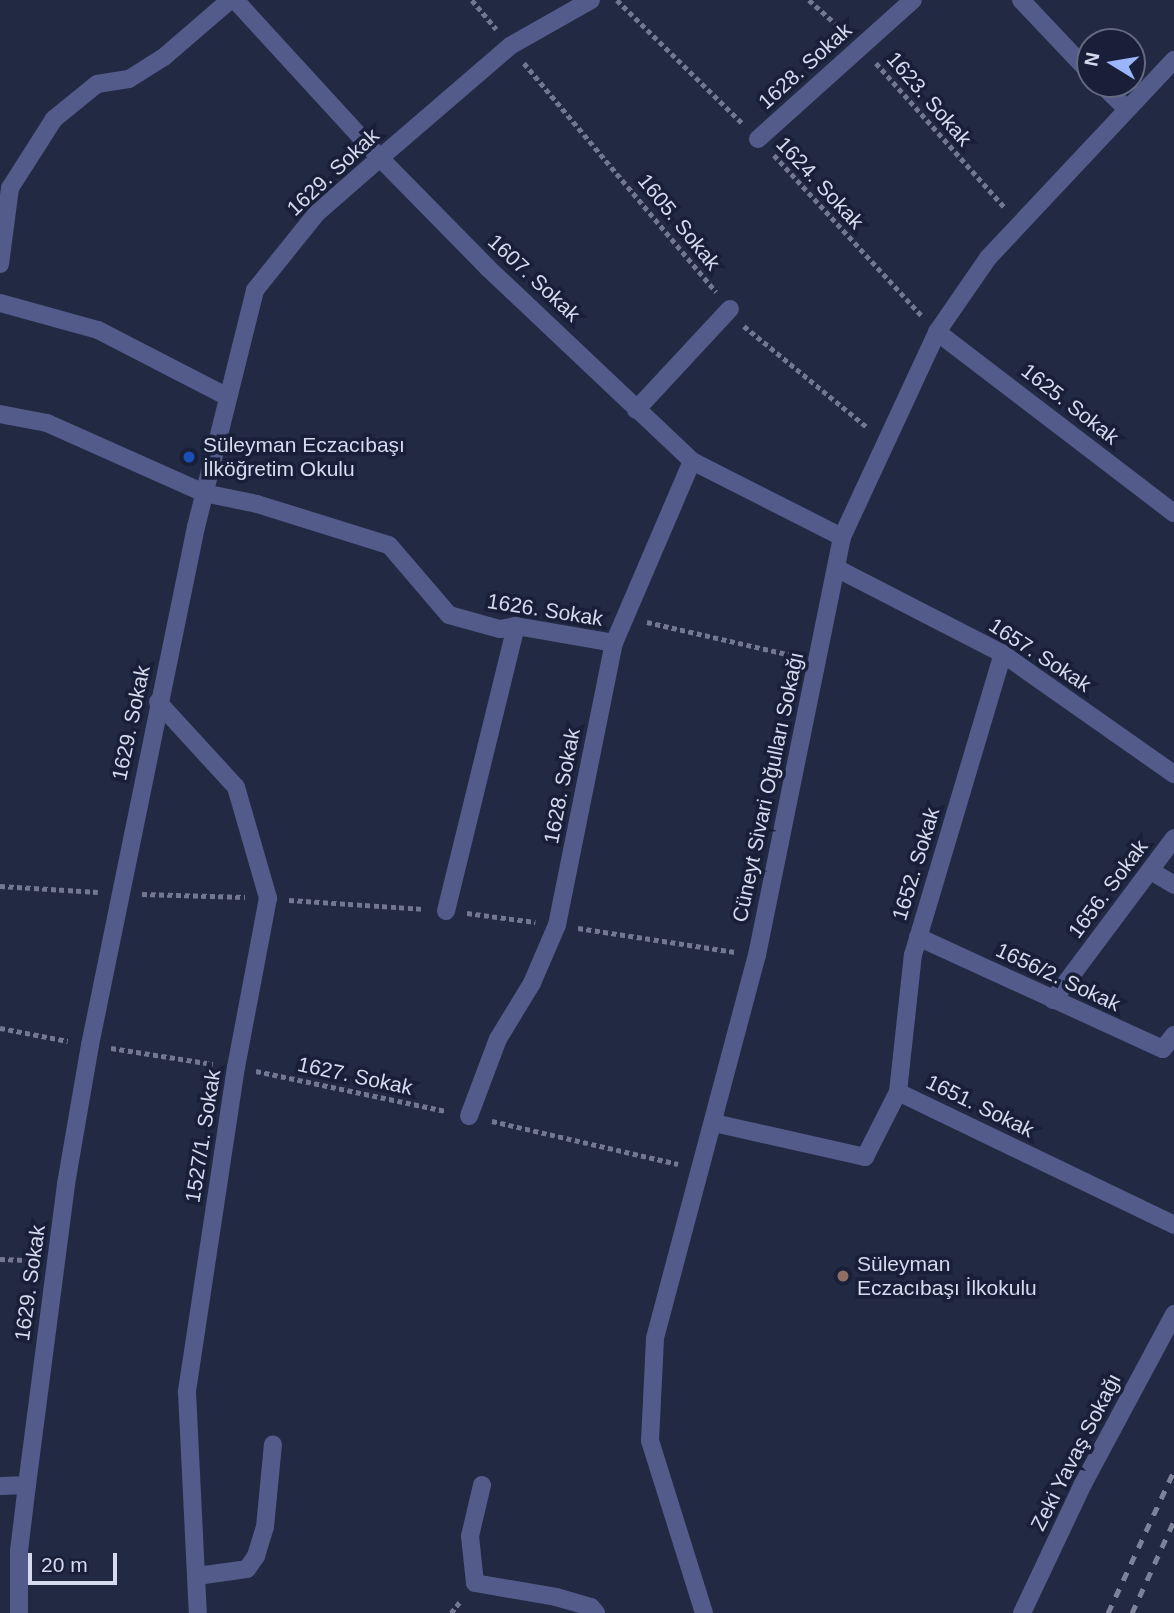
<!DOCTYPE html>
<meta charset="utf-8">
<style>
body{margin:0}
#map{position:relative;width:1174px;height:1613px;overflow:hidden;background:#222943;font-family:Arial,sans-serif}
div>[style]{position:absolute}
.path>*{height:4.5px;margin-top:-2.25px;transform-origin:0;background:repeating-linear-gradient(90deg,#72788f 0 5px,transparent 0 8.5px)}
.minor>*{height:18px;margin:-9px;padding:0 9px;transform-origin:9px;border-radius:9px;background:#525b8a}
.tertiary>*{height:18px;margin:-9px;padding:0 9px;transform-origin:9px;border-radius:9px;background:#525b8a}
.rail>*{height:5px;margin-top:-2.5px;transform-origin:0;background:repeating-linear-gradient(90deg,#7c8298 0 9px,transparent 0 18px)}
.dots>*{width:19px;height:19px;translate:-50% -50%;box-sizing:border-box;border:4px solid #191f39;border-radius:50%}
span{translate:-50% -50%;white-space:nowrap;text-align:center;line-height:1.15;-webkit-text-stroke:7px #191f39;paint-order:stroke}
.street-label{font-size:21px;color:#d5daec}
.poi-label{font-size:21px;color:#d5daec}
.left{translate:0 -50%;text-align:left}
.north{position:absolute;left:1076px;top:28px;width:70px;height:70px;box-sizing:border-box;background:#191f39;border:2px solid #646a81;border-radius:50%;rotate:281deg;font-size:19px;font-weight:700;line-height:28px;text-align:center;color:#d5daec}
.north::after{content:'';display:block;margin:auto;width:24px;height:32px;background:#9bb5fd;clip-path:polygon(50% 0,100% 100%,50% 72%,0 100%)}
.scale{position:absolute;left:28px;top:1553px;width:89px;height:32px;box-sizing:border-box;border:4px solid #d5daec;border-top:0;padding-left:9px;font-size:21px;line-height:24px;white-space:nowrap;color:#d5daec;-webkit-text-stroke:5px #191f39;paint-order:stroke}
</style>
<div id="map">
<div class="path">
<i style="left:472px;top:0;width:38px;rotate:50deg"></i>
<i style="left:617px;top:0;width:177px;rotate:44.5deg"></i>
<i style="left:809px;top:0;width:48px;rotate:41.6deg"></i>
<i style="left:524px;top:63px;width:299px;rotate:50deg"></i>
<i style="left:876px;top:63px;width:194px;rotate:48.3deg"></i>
<i style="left:774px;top:155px;width:219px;rotate:47.4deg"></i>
<i style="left:744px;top:326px;width:159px;rotate:39.4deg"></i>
<i style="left:647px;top:622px;width:153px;rotate:12.9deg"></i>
<i style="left:0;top:886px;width:98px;rotate:3.5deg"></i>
<i style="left:142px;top:894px;width:103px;rotate:1.7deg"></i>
<i style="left:289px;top:900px;width:134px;rotate:3.8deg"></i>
<i style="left:467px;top:913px;width:69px;rotate:7.5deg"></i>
<i style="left:578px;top:928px;width:159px;rotate:8.7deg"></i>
<i style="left:0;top:1028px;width:69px;rotate:10.8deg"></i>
<i style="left:111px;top:1048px;width:103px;rotate:8.9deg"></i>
<i style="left:256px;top:1071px;width:194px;rotate:11.9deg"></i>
<i style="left:492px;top:1121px;width:191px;rotate:13deg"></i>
<i style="left:0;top:1259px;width:34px;rotate:2deg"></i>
<i style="left:451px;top:1613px;width:16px;rotate:-52deg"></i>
</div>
<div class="minor">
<i style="left:235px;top:0;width:214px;rotate:47.5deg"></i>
<i style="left:380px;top:158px;width:154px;rotate:45.5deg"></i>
<i style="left:488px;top:268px;width:281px;rotate:43.4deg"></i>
<i style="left:692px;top:461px;width:168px;rotate:26.9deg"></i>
<i style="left:1021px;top:0;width:100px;rotate:46.6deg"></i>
<i style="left:1101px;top:84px;width:36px;rotate:44deg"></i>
<i style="left:758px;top:139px;width:208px;rotate:-41.9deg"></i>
<i style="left:0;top:264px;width:77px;rotate:-82.5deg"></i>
<i style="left:10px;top:188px;width:82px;rotate:-57.5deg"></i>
<i style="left:54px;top:119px;width:55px;rotate:-39.1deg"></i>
<i style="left:97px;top:84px;width:32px;rotate:-9deg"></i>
<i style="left:129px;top:79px;width:41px;rotate:-32.2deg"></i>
<i style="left:164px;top:57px;width:87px;rotate:-40.8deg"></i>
<i style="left:0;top:303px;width:102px;rotate:15.4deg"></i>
<i style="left:98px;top:330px;width:144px;rotate:27.3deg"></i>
<i style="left:937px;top:332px;width:298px;rotate:37.4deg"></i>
<i style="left:636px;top:410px;width:138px;rotate:-47.1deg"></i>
<i style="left:0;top:414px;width:48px;rotate:10.8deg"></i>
<i style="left:47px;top:423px;width:172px;rotate:24deg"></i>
<i style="left:204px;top:493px;width:54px;rotate:11.7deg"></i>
<i style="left:257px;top:504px;width:138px;rotate:17.3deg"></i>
<i style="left:389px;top:545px;width:92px;rotate:49.4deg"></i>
<i style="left:449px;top:615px;width:53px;rotate:15.4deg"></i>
<i style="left:500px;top:629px;width:16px;rotate:-11deg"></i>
<i style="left:516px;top:626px;width:99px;rotate:9.8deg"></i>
<i style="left:836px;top:568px;width:188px;rotate:27.2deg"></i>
<i style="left:1003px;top:654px;width:209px;rotate:35.1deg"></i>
<i style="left:158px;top:702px;width:115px;rotate:47.5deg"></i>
<i style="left:236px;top:787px;width:116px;rotate:73.9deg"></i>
<i style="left:268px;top:898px;width:172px;rotate:100.7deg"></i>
<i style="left:236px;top:1067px;width:329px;rotate:98.6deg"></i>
<i style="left:187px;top:1392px;width:221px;rotate:87.2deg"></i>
<i style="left:1151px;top:871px;width:27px;rotate:31deg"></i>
<i style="left:446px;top:911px;width:293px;rotate:-76.2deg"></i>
<i style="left:918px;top:937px;width:269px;rotate:24.6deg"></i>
<i style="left:1163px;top:1049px;width:18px;rotate:-52deg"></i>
<i style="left:1053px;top:1000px;width:202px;rotate:-53.2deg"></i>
<i style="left:898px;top:1092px;width:138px;rotate:-83.8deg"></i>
<i style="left:913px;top:955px;width:314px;rotate:-73.4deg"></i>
<i style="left:469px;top:1116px;width:82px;rotate:-69.4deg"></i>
<i style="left:498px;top:1039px;width:66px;rotate:-58.7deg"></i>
<i style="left:532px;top:983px;width:63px;rotate:-66.7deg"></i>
<i style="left:557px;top:925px;width:288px;rotate:-78.6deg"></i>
<i style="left:614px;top:643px;width:198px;rotate:-66.8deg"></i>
<i style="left:714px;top:1123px;width:155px;rotate:12.7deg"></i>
<i style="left:865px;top:1157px;width:73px;rotate:-63.1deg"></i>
<i style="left:898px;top:1092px;width:306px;rotate:25.7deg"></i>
<i style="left:482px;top:1485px;width:52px;rotate:103.2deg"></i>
<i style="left:470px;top:1536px;width:47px;rotate:83.9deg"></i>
<i style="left:475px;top:1583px;width:82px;rotate:9.8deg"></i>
<i style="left:556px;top:1597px;width:36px;rotate:16deg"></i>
<i style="left:591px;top:1607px;width:8px;rotate:50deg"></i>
<i style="left:0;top:1486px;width:27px;rotate:-2deg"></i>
<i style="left:197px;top:1576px;width:50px;rotate:-8deg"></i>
<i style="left:247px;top:1569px;width:16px;rotate:-55deg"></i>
<i style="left:256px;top:1556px;width:30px;rotate:-73deg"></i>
<i style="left:265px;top:1527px;width:83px;rotate:-84.5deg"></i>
</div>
<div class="tertiary">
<i style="left:19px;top:1613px;width:62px;rotate:-90deg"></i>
<i style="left:19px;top:1551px;width:66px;rotate:-83.1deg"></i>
<i style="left:27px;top:1485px;width:304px;rotate:-82.6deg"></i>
<i style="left:66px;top:1184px;width:141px;rotate:-80.2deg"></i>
<i style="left:90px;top:1045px;width:529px;rotate:-78.44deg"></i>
<i style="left:196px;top:527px;width:244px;rotate:-76deg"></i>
<i style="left:255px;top:290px;width:99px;rotate:-51.2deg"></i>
<i style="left:317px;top:213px;width:84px;rotate:-41.1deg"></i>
<i style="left:380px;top:158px;width:172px;rotate:-40.7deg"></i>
<i style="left:510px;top:46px;width:93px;rotate:-29.6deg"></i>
<i style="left:704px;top:1613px;width:180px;rotate:-107.4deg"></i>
<i style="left:650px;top:1441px;width:103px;rotate:-87.2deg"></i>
<i style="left:655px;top:1338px;width:396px;rotate:-75.1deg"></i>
<i style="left:757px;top:955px;width:427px;rotate:-78.5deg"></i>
<i style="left:842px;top:537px;width:226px;rotate:-65.1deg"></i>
<i style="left:937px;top:332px;width:90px;rotate:-55.4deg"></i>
<i style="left:988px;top:258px;width:272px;rotate:-46.8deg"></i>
<i style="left:1022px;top:1613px;width:143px;rotate:-64.7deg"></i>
<i style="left:1083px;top:1484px;width:193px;rotate:-61.8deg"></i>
</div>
<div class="rail">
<i style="left:1108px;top:1613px;width:157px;rotate:-65.1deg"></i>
<i style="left:1132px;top:1613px;width:101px;rotate:-65.5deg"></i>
</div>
<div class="dots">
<i style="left:189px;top:457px;background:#1a4fb4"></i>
<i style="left:843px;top:1276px;background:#8d6e63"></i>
</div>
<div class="street-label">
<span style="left:805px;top:66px;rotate:-42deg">1628. Sokak</span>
<span style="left:929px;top:99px;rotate:49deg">1623. Sokak</span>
<span style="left:333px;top:172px;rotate:-43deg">1629. Sokak</span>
<span style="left:820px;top:183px;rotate:47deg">1624. Sokak</span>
<span style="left:679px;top:222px;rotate:51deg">1605. Sokak</span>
<span style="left:534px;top:278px;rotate:43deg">1607. Sokak</span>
<span style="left:1070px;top:404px;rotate:38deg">1625. Sokak</span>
<span style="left:545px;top:610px;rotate:9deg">1626. Sokak</span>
<span style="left:1040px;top:655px;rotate:33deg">1657. Sokak</span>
<span style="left:131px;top:723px;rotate:-78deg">1629. Sokak</span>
<span style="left:562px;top:786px;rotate:-79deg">1628. Sokak</span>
<span style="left:768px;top:787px;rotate:-78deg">Cüneyt Sivari Oğulları Sokağı</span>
<span style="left:916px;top:864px;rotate:-73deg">1652. Sokak</span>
<span style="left:1108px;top:889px;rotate:-53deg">1656. Sokak</span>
<span style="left:1058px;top:977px;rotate:25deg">1656/2. Sokak</span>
<span style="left:355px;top:1076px;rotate:12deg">1627. Sokak</span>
<span style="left:980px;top:1106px;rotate:26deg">1651. Sokak</span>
<span style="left:203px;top:1136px;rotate:-81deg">1527/1. Sokak</span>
<span style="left:30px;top:1283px;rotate:-82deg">1629. Sokak</span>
<span style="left:1076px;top:1452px;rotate:-63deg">Zeki Yavaş Sokağı</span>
</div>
<div class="poi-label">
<span class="left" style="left:203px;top:457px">Süleyman Eczacıbaşı<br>İlköğretim Okulu</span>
<span class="left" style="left:857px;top:1276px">Süleyman<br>Eczacıbaşı İlkokulu</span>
</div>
<div class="north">N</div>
<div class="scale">20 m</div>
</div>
